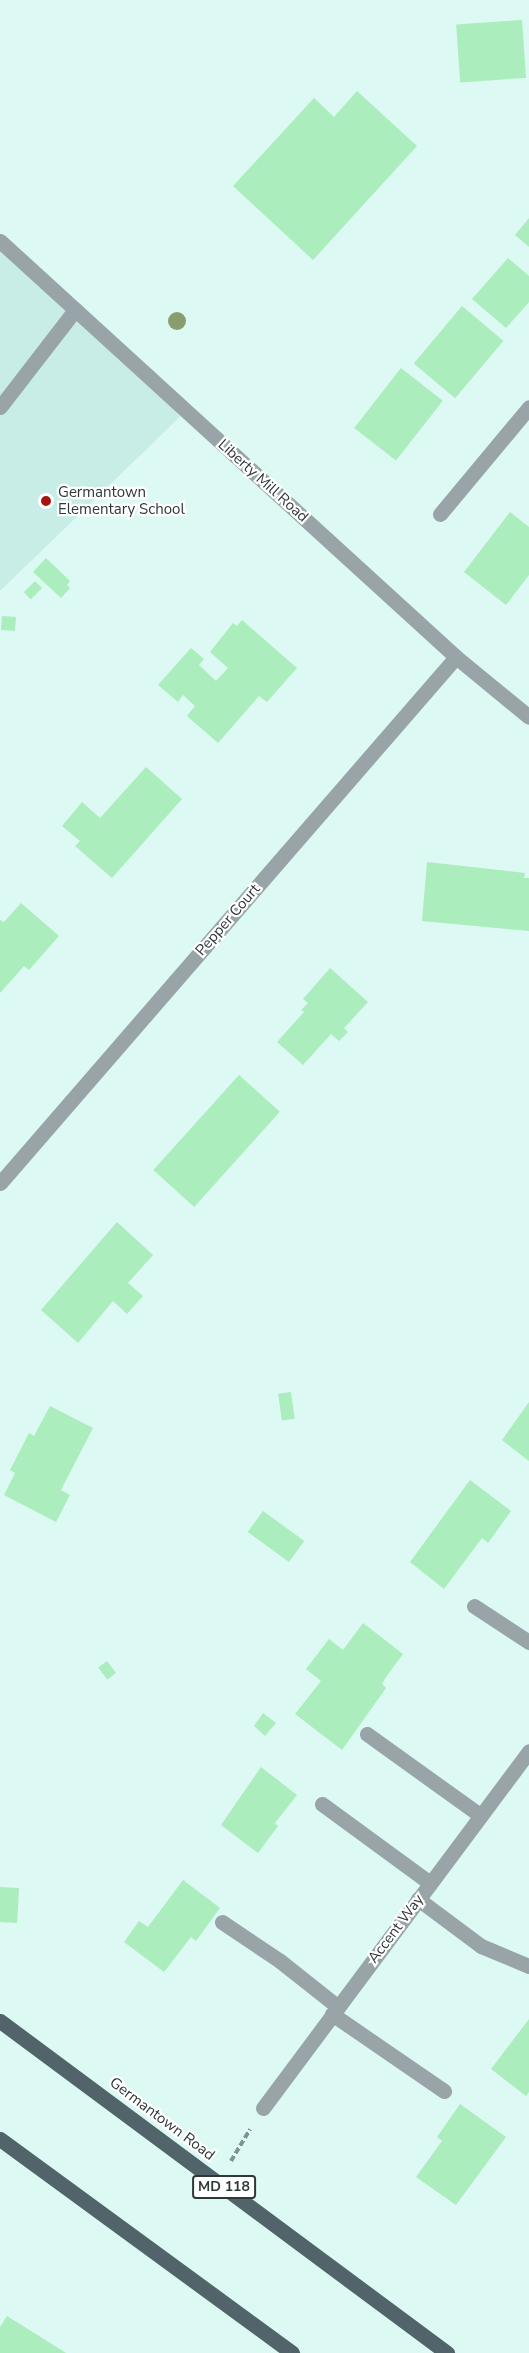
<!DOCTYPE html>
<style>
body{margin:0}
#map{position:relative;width:529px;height:2353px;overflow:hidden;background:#dcf9f3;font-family:"Nunito Sans",sans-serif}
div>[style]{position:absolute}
.built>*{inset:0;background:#c8ede6}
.building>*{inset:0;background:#abedbc;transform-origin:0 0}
.path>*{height:4px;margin-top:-2px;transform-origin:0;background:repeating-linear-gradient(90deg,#7e928e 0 6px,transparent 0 9px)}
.service>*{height:15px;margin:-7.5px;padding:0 7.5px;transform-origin:7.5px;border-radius:7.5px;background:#98a4a7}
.minor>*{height:15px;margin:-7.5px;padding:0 7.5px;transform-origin:7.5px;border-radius:7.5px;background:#98a4a7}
.tertiary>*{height:15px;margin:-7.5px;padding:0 7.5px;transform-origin:7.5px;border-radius:7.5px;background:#98a4a7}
.primary>*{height:15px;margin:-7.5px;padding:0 7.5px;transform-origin:7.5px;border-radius:7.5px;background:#506469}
.trees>*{width:18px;height:18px;margin:-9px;border-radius:50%;background:#889e6e}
.dots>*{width:16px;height:16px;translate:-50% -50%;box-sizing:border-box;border:3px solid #fff;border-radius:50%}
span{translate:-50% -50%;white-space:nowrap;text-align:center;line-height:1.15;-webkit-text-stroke:4.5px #fff;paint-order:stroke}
.shield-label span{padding:2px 4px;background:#fff;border:2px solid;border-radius:4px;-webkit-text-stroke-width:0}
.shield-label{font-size:14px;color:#2e3937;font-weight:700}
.street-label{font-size:15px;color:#2e3937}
.poi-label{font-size:15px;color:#2e3937}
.left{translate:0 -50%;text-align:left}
</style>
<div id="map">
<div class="built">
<i style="clip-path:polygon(0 241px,186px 411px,0 591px)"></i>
</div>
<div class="building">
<i style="left:522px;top:20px;width:58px;height:66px;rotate:86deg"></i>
<i style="clip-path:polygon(357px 91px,417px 146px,313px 260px,233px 186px,314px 98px,334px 117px)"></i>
<i style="clip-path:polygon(529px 218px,529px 247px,515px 235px)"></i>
<i style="clip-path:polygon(508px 258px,529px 276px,529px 302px,506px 328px,472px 299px)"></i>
<i style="left:462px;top:306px;width:54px;height:75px;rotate:40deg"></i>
<i style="left:401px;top:368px;width:53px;height:76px;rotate:38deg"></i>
<i style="clip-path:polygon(510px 512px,529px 527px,529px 575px,506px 605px,464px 572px)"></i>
<i style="clip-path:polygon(46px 558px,70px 581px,67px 585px,70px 588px,61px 598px,33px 572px)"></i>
<i style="left:35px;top:581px;width:10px;height:16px;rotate:45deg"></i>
<i style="left:2px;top:616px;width:14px;height:14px;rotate:4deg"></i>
<i style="clip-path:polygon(242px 620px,297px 668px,267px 702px,259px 696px,218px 743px,187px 716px,195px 706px,183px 695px,178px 702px,158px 685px,191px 648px,204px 659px,199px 665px,216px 681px,228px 668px,210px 652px,233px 623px,237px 626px)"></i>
<i style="clip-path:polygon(146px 767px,182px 799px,112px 878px,75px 846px,80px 841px,62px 826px,82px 802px,100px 818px)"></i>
<i style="clip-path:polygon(427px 862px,525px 873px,524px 878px,529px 878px,529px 931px,422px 921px)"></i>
<i style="clip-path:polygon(21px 903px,59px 936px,29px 970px,24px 966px,0 993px,0 920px,4px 922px)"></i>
<i style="clip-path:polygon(330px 968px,368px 1002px,344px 1028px,348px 1032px,339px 1041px,331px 1034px,303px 1065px,277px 1042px,304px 1012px,301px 1010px,308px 1003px,303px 999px)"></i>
<i style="left:239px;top:1075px;width:55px;height:128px;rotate:42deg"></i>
<i style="clip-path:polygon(117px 1222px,153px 1255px,128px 1283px,143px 1296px,127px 1314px,113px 1301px,78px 1343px,41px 1310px)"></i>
<i style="left:291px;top:1392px;width:27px;height:13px;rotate:82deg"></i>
<i style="clip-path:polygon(529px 1402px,529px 1461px,502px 1440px)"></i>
<i style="clip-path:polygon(50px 1406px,93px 1428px,61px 1490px,70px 1495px,56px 1522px,4px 1495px,15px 1473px,10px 1470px,29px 1433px,34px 1436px)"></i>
<i style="clip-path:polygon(470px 1480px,511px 1511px,488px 1543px,482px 1538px,444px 1589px,410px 1562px)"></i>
<i style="left:263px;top:1511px;width:51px;height:26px;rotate:36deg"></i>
<i style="clip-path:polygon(363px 1623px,403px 1654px,386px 1677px,382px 1684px,386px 1688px,342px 1750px,295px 1714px,321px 1681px,306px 1669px,329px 1639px,343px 1650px)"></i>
<i style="left:107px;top:1661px;width:15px;height:11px;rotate:53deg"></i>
<i style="clip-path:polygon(263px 1713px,276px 1723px,265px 1736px,254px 1726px)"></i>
<i style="clip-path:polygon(261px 1767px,297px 1795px,275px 1823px,278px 1826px,258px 1853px,221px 1825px)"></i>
<i style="clip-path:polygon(183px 1880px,220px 1908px,196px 1941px,191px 1937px,164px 1972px,124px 1942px,139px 1921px,148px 1927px)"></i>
<i style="left:0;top:1887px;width:19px;height:35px;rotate:3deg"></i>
<i style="clip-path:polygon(529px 2019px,529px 2092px,526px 2096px,491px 2069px)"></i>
<i style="clip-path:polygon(460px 2104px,506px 2137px,456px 2205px,416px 2177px,442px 2141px,437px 2137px)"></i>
<i style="clip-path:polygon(7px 2316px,66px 2353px,0 2353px,0 2327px)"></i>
</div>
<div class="path">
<i style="left:231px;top:2161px;width:37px;rotate:-59deg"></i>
</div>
<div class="service">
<i style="left:0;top:407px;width:123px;rotate:-52.3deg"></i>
<i style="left:474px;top:1606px;width:66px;rotate:33.2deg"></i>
<i style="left:367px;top:1734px;width:140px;rotate:35.7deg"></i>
<i style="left:322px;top:1804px;width:134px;rotate:36.2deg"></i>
<i style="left:418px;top:1899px;width:79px;rotate:36.7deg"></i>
<i style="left:481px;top:1946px;width:52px;rotate:22.6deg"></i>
<i style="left:222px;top:1922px;width:70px;rotate:33.9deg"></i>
<i style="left:280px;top:1961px;width:74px;rotate:38.4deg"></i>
<i style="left:332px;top:2014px;width:136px;rotate:34.5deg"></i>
</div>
<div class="minor">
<i style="left:440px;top:514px;width:139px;rotate:-50.2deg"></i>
<i style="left:0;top:1183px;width:696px;rotate:-49.08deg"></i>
<i style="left:263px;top:2108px;width:445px;rotate:-53.3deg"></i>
</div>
<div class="tertiary">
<i style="left:0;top:241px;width:617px;rotate:42.37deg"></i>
<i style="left:456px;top:657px;width:94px;rotate:39.4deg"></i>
</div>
<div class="primary">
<i style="left:0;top:2021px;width:557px;rotate:36.6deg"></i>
<i style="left:0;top:2139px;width:362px;rotate:36.2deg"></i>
</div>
<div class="trees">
<i style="left:177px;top:321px"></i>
</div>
<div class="dots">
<i style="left:46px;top:501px;background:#a71410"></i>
</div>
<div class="shield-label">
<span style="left:224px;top:2187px">MD 118</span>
</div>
<div class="street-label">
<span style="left:263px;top:481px;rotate:42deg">Liberty Mill Road</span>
<span style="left:228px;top:920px;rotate:-49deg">Pepper Court</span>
<span style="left:396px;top:1929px;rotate:-53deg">Accent Way</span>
<span style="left:162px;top:2119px;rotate:37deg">Germantown Road</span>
</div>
<div class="poi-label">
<span class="left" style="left:58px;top:501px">Germantown<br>Elementary School</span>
</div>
</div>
